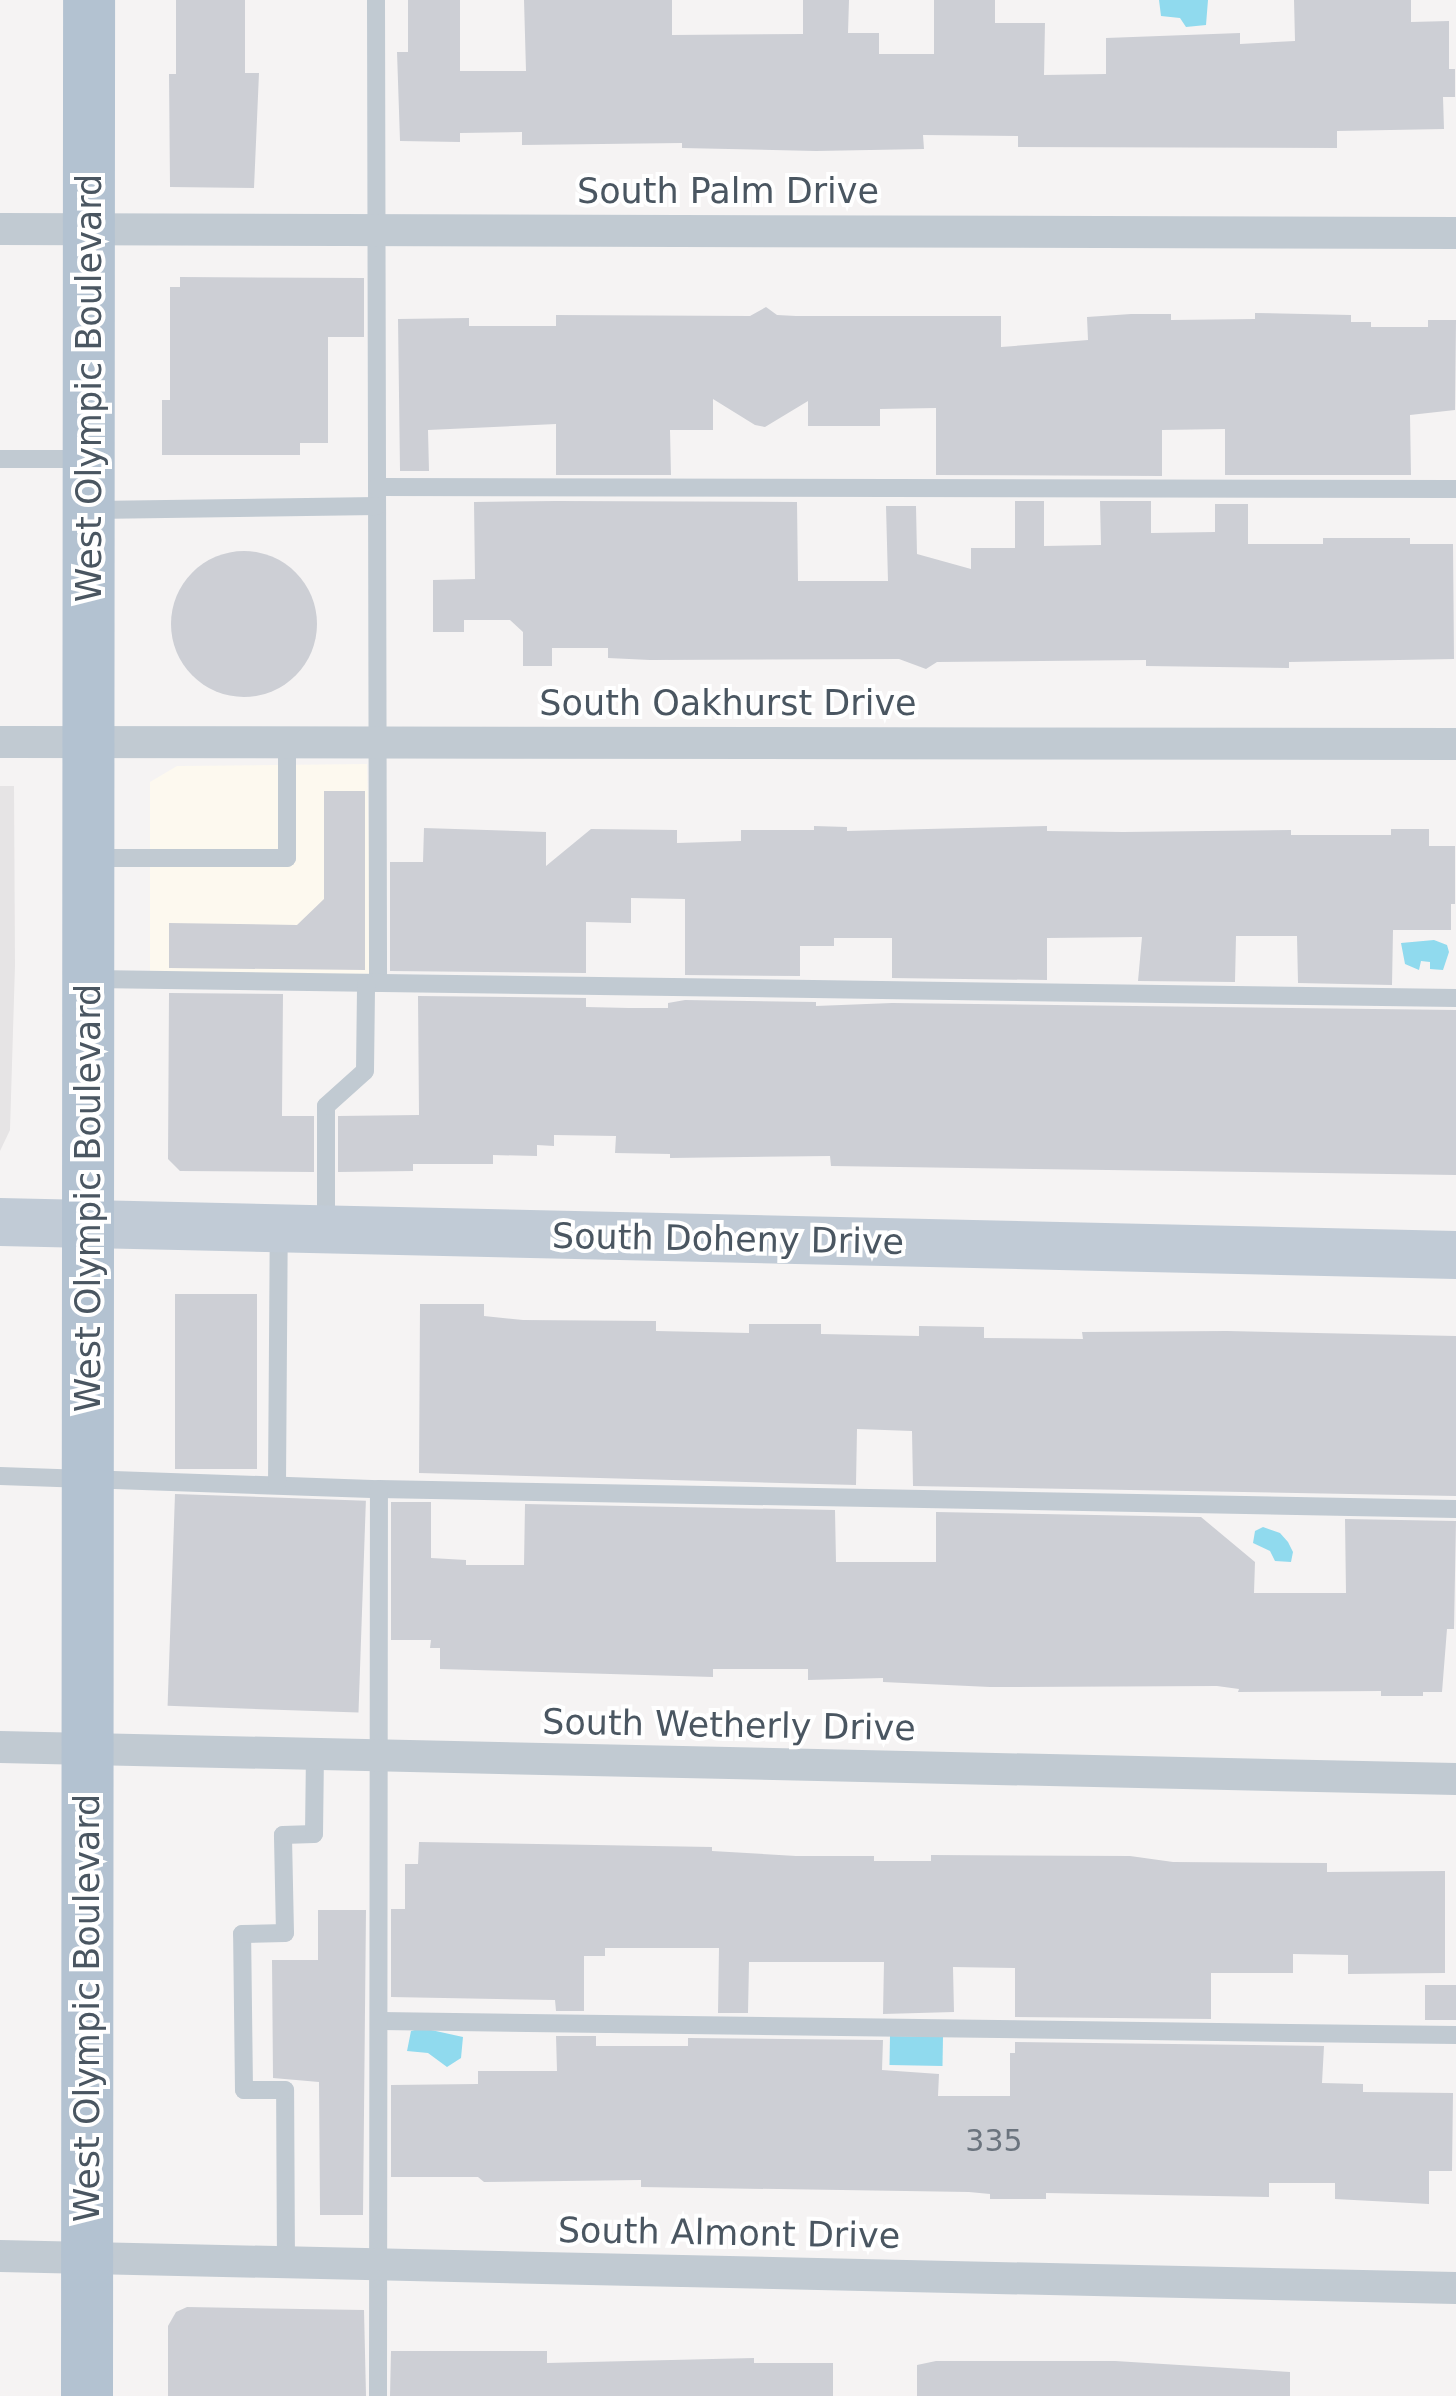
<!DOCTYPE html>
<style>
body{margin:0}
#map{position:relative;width:1456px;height:2396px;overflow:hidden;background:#f5f3f3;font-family:"DejaVu Sans",sans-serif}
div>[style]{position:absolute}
.commercial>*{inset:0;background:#fdf9ef}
.education>*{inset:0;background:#e6e4e5}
.water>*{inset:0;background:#90daee;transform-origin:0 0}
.building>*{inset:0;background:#cdcfd5;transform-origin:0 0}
.round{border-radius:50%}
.lane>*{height:18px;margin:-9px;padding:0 9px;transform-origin:9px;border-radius:9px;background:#c1cad2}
.street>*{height:32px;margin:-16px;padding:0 16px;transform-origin:16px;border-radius:16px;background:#c1cad2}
.secondary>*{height:48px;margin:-24px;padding:0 24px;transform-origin:24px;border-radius:24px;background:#c1cbd6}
.primary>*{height:52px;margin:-26px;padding:0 26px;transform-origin:26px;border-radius:26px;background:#b3c2d1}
span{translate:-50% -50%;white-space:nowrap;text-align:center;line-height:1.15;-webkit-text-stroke:8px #fff;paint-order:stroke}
.number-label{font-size:30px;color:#6b747e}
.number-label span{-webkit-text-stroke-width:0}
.street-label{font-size:35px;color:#4a5661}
</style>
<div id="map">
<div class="commercial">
<i style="clip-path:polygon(367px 764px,372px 977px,150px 976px,150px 782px,177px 766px)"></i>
</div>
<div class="education">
<i style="clip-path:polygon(0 786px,14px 786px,15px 965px,10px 1130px,0 1151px)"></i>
</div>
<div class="water">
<i style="clip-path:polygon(1159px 0,1208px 0,1206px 25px,1186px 27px,1180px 18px,1161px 16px)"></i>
<i style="clip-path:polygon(1434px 940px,1447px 945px,1449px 952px,1443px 970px,1430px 969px,1430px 962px,1421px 961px,1419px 970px,1405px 964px,1401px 943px)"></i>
<i style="clip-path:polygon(1263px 1527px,1280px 1533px,1288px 1542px,1293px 1552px,1291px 1562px,1275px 1561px,1270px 1551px,1253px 1543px,1255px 1531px)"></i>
<i style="clip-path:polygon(422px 2028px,463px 2037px,461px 2058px,447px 2067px,428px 2053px,407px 2051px,411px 2031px)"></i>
<i style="left:890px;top:2036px;width:53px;height:29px;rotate:1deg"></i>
</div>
<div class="building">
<i style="clip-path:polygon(176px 0,245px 0,245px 73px,259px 73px,254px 188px,170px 187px,169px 74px,176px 74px)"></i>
<i style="clip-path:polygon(408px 0,460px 0,460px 71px,526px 71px,524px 0,672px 0,672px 35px,803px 34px,803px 0,849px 0,848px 33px,879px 33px,879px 54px,934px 54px,934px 0,995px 0,995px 23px,1045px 23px,1044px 75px,1106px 74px,1106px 38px,1240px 33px,1240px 44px,1295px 41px,1294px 0,1411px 0,1411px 22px,1449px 21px,1449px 69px,1455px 69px,1455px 97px,1443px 97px,1444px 129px,1337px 131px,1337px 148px,1018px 147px,1018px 136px,923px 135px,924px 149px,816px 151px,682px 148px,682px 143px,522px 145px,522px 132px,460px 133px,460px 142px,400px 141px,397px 52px,408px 52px)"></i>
<i style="clip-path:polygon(180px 277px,364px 278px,364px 337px,328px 337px,328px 443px,300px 443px,300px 455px,162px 455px,162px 400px,170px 400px,170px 287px,180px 287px)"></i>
<i style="clip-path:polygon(766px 307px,777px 315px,796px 316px,1001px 316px,1001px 347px,1088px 340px,1087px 317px,1131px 314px,1171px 314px,1171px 320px,1255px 319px,1255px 313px,1351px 315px,1351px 322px,1371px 322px,1371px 327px,1428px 327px,1428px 320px,1456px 320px,1455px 410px,1410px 415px,1411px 475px,1225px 475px,1225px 429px,1162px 430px,1162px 476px,936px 475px,936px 408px,880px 409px,880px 426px,808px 426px,808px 401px,765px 427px,755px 425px,713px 399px,713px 430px,670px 430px,671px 475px,556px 475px,556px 424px,428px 430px,429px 471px,400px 471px,398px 319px,469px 318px,469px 326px,556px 326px,556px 315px,750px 316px)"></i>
<i style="clip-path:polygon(556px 501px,797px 502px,798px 581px,888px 581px,886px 506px,916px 506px,917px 554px,971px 569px,971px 548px,1015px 548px,1015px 501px,1044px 501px,1044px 546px,1101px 545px,1100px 501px,1151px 501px,1151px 533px,1215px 532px,1215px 504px,1248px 504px,1248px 544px,1323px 544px,1323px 538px,1410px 538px,1410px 544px,1453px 544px,1454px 659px,1289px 662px,1289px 668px,1146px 666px,1146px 660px,937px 662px,926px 669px,899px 659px,650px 660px,608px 658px,608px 648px,552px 648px,552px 666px,523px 666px,523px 632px,510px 620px,464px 620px,464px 632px,433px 632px,433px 580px,475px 579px,474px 502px)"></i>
<i class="round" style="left:171px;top:551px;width:146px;height:146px"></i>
<i style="clip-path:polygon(324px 791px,365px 791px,365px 970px,169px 968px,169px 923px,297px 925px,324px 899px)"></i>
<i style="clip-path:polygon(814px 826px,847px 827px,847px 831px,1047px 826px,1047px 831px,1123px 832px,1291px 830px,1291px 835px,1391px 835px,1391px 829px,1429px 829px,1429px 846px,1455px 846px,1455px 904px,1451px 904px,1451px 930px,1393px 930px,1392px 985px,1298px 983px,1297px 936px,1236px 936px,1235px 982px,1138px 981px,1142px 937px,1047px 938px,1047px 980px,892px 978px,892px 938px,834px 938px,834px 946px,800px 946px,800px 976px,685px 975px,685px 899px,631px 898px,631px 923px,586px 922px,586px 973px,390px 971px,390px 862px,423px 862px,424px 828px,546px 832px,546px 866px,591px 829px,677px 830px,677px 843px,741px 841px,741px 830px,814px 830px)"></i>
<i style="clip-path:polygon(169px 993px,283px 994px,282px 1116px,314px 1116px,314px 1172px,180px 1171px,168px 1159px)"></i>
<i style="clip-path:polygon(418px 996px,586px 998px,586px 1007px,629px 1008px,668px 1008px,668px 1003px,685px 1000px,816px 1002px,816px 1006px,892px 1003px,1456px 1010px,1456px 1175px,831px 1166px,830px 1156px,670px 1158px,670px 1154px,615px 1153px,616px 1136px,554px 1135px,554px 1146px,537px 1145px,537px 1156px,493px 1155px,493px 1164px,413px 1164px,413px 1171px,338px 1172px,338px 1116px,419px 1115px)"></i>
<i style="left:175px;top:1294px;width:82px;height:175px"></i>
<i style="clip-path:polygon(420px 1304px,484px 1304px,484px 1316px,523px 1320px,656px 1321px,656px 1331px,749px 1333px,749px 1324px,821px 1324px,821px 1334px,919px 1336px,919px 1326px,984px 1327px,984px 1338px,1083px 1339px,1082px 1332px,1227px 1331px,1456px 1336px,1456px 1496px,913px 1486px,912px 1431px,857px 1429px,856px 1485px,419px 1473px)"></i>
<i style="left:175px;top:1494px;width:191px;height:212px;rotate:2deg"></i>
<i style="clip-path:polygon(391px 1502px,431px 1502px,431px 1558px,466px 1560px,466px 1565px,524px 1565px,525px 1504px,835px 1510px,836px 1562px,936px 1562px,936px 1512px,1201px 1517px,1255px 1562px,1254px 1593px,1346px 1593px,1345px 1519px,1456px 1521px,1454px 1629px,1447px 1629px,1442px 1692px,1423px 1692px,1423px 1696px,1381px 1696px,1381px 1691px,1238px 1692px,1239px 1689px,1217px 1686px,990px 1687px,883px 1682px,883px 1678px,808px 1680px,808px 1669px,713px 1669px,713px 1677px,440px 1669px,440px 1648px,430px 1648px,431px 1640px,391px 1640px)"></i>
<i style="clip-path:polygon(419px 1842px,712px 1847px,712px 1851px,796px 1856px,874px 1856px,874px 1861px,931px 1861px,931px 1855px,1130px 1856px,1173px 1862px,1327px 1863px,1327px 1872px,1445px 1871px,1445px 1973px,1348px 1974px,1348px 1955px,1293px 1954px,1293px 1973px,1211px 1973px,1211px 2019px,1015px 2017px,1015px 1968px,953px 1967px,954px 2012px,883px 2014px,884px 1962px,749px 1962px,748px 2013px,718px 2013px,719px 1948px,605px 1948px,605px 1956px,584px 1956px,584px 2011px,556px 2011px,555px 2000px,391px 1997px,391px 1909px,405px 1909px,405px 1864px,418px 1864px)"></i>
<i style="clip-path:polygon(318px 1910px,366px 1910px,363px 2215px,320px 2215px,319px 2082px,273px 2078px,272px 1960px,318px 1960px)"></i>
<i style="left:1425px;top:1985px;width:31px;height:35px"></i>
<i style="clip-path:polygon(556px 2036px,596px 2036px,596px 2046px,688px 2046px,688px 2038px,883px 2040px,882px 2070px,939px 2074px,938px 2096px,1010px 2096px,1010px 2053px,1015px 2053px,1015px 2042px,1324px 2046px,1322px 2083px,1363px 2084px,1363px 2092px,1453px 2093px,1452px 2171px,1429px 2171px,1429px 2204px,1335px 2199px,1335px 2183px,1269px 2183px,1269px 2197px,1046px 2193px,1046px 2199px,990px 2199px,990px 2194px,969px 2192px,641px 2187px,641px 2180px,484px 2182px,478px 2177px,391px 2177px,391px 2085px,478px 2084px,478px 2071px,557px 2071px)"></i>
<i style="clip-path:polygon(187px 2307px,364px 2310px,366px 2396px,168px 2396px,168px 2326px,176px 2312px)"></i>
<i style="clip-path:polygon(391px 2351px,547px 2351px,547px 2363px,754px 2358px,754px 2363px,833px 2363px,833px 2396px,390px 2396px)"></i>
<i style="clip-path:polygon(936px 2361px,1115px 2361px,1290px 2372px,1290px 2396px,917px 2396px,917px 2365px)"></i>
</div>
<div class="lane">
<i style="left:376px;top:0;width:983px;rotate:89.88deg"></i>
<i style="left:0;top:459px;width:84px"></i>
<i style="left:377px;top:487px;width:1079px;rotate:0.11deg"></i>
<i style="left:94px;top:510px;width:283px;rotate:-0.8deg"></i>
<i style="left:93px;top:858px;width:194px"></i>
<i style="left:287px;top:858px;width:115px;rotate:-90deg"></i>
<i style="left:93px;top:979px;width:1363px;rotate:0.8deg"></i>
<i style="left:326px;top:1229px;width:123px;rotate:-90deg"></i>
<i style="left:326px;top:1106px;width:52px;rotate:-41.9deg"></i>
<i style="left:365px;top:1071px;width:88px;rotate:-89.3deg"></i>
<i style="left:0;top:1476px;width:379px;rotate:2deg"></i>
<i style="left:379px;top:1489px;width:1077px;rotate:1.06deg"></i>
<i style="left:277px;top:1485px;width:256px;rotate:-89.6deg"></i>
<i style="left:380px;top:2021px;width:1076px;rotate:0.75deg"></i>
<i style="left:286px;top:2264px;width:174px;rotate:-90.3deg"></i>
<i style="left:285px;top:2090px;width:41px;rotate:180deg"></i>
<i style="left:244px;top:2090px;width:156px;rotate:-90.7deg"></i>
<i style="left:242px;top:1934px;width:43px;rotate:-1.3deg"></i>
<i style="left:285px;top:1933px;width:98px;rotate:-91.2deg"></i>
<i style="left:283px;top:1835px;width:31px;rotate:-2deg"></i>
<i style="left:314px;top:1834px;width:77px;rotate:-89.3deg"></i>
<i style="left:378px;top:2396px;width:907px;rotate:-89.94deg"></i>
</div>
<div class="street">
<i style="left:0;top:229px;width:1456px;rotate:0.16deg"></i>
<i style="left:0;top:742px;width:1456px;rotate:0.08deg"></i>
<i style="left:0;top:1747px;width:1456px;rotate:1.26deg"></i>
<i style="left:0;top:2256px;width:1456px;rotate:1.26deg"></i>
</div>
<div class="secondary">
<i style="left:0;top:1222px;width:1456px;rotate:1.3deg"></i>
</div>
<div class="primary">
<i style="left:87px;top:2396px;width:2396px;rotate:-89.95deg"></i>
</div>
<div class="number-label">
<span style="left:994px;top:2141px">335</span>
</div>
<div class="street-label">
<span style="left:728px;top:191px">South Palm Drive</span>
<span style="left:89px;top:388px;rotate:-90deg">West Olympic Boulevard</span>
<span style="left:728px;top:703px">South Oakhurst Drive</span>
<span style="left:88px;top:1198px;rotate:-90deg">West Olympic Boulevard</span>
<span style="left:728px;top:1239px;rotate:1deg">South Doheny Drive</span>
<span style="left:729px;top:1725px;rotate:1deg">South Wetherly Drive</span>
<span style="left:87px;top:2008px;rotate:-90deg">West Olympic Boulevard</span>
<span style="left:729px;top:2233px;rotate:1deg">South Almont Drive</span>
</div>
</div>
